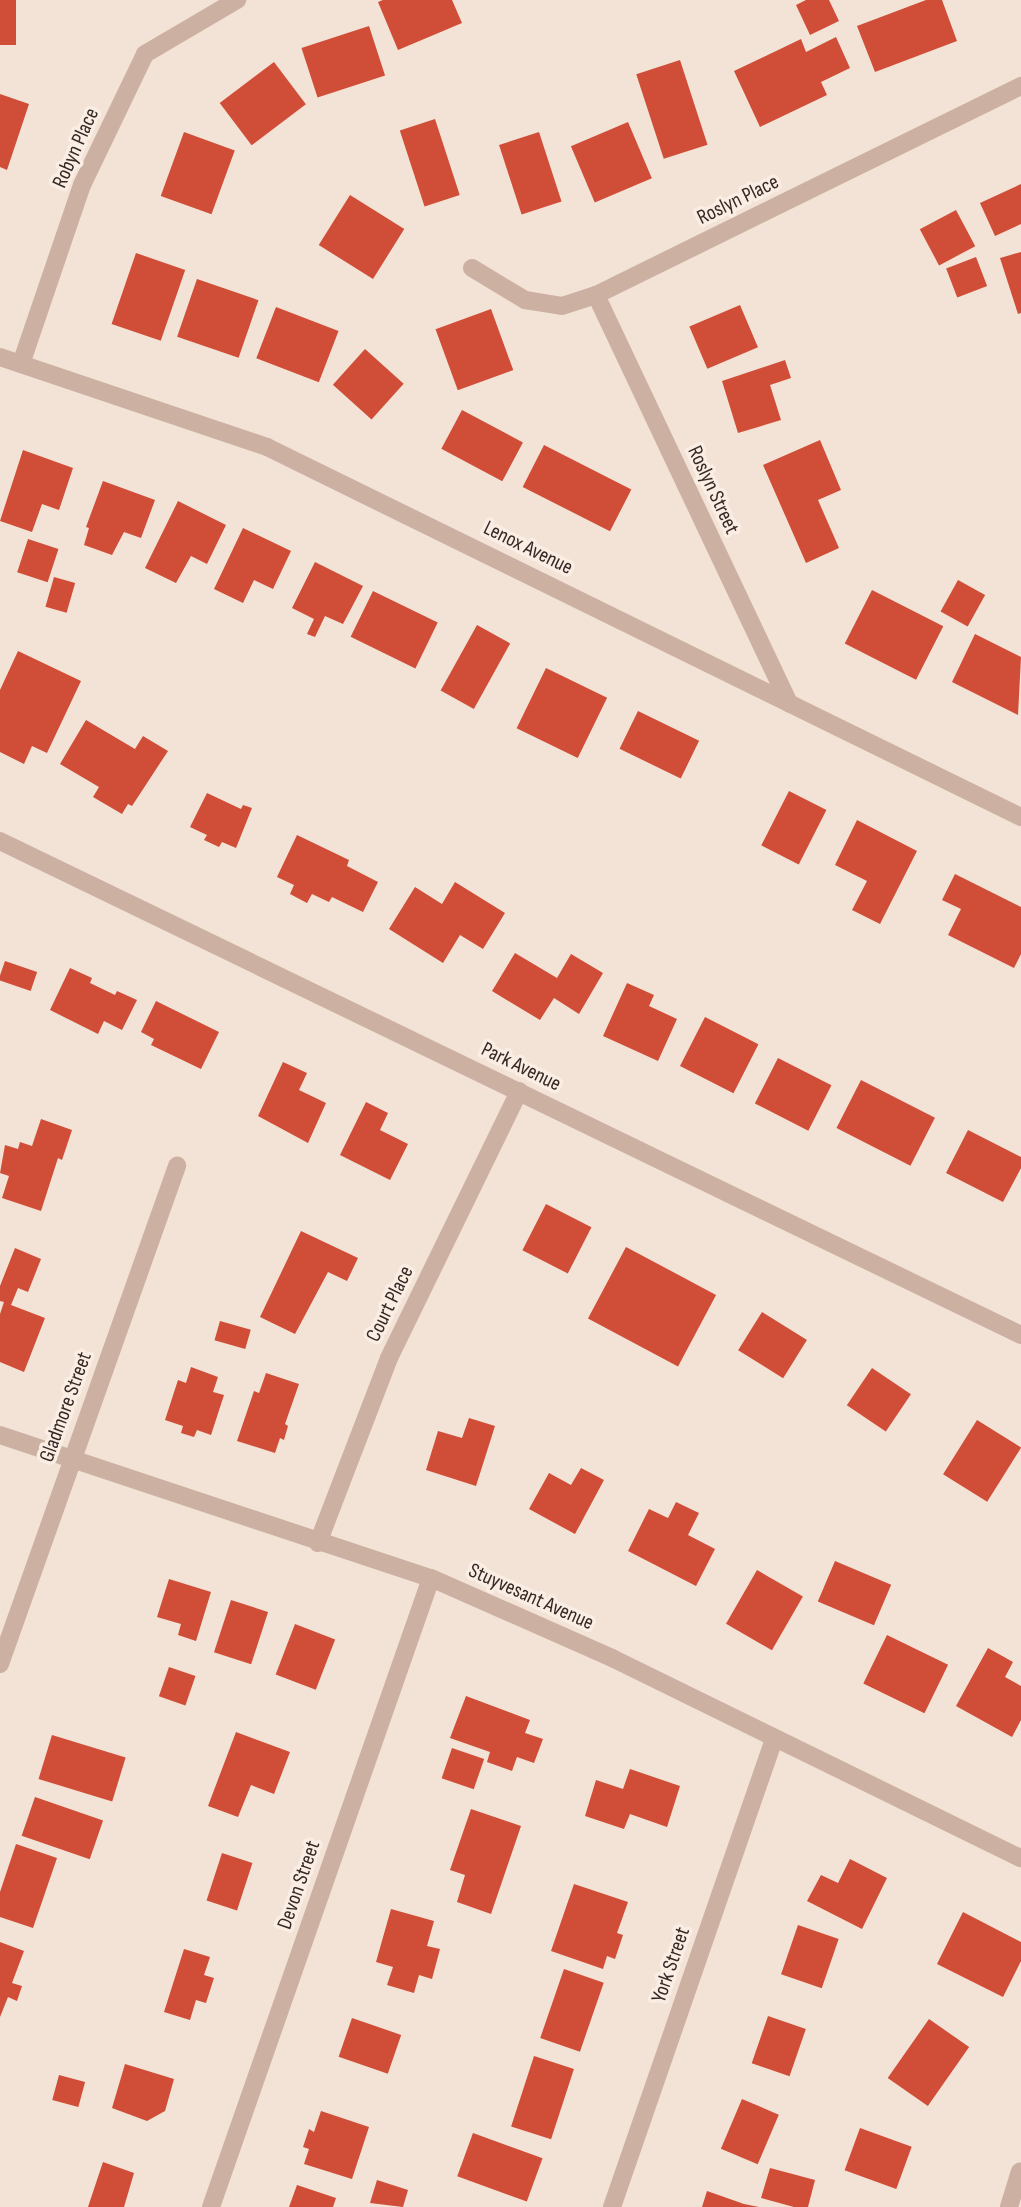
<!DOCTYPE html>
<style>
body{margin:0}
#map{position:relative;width:1021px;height:2207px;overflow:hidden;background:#f3e2d6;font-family:"Sofia Sans Condensed",sans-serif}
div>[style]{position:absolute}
.building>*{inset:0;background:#d04d37;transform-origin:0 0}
.minor>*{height:18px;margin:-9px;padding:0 9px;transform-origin:9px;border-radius:9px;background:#ccb1a2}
span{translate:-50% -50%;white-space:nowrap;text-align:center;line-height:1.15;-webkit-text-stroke:7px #faede3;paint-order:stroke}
.street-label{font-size:21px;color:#352825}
</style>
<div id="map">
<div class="building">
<i style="left:0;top:0;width:16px;height:45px"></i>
<i style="clip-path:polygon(383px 0,452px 0,462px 23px,398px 50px,378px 2px)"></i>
<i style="clip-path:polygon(806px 0,829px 0,839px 21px,810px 35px,796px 5px)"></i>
<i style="clip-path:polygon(926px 0,942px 0,957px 41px,875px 72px,857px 26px)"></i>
<i style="left:369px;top:26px;width:52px;height:71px;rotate:72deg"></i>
<i style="clip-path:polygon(836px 37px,850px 68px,821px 82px,827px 95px,760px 127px,734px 71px,801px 39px,806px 52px)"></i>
<i style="left:680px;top:60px;width:89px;height:46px;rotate:72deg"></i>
<i style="left:274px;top:62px;width:53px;height:68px;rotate:53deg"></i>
<i style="clip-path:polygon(0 94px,29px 104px,7px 170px,0 167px)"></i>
<i style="left:435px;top:119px;width:80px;height:37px;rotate:72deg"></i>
<i style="left:628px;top:122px;width:61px;height:62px;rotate:67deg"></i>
<i style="left:184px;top:132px;width:54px;height:68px;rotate:20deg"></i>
<i style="left:539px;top:132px;width:73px;height:42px;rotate:72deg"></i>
<i style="clip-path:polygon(1021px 184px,1021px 224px,995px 236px,980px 203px)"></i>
<i style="left:350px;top:195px;width:64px;height:59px;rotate:32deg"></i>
<i style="left:956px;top:210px;width:41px;height:41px;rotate:62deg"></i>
<i style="clip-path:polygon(1021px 252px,1021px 313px,1018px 314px,1000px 258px)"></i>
<i style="left:136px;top:253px;width:52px;height:75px;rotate:19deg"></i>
<i style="left:976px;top:257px;width:31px;height:32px;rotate:69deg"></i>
<i style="left:197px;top:279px;width:65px;height:61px;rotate:19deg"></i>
<i style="left:740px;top:305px;width:46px;height:55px;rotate:67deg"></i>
<i style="left:276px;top:307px;width:67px;height:55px;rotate:21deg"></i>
<i style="left:491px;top:309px;width:65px;height:59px;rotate:70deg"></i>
<i style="left:365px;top:349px;width:52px;height:48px;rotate:42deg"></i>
<i style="clip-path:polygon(785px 360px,791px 378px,770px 385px,781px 420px,738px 433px,722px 381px)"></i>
<i style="left:462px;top:410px;width:69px;height:44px;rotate:28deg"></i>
<i style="clip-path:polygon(820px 440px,841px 490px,818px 500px,839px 548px,806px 563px,763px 465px)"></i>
<i style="left:544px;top:445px;width:98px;height:47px;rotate:27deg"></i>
<i style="clip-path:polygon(23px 450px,73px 468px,59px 510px,42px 504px,32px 532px,0 521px)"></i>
<i style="clip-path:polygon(103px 481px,155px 500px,141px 538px,124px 532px,112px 555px,84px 545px,89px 528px,86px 527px)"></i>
<i style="clip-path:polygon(178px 501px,226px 525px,207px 564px,191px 556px,176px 583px,145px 568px)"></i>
<i style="clip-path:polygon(243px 528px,291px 551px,273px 589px,254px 580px,243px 603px,214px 589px)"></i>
<i style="left:28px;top:539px;width:32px;height:35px;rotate:18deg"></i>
<i style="clip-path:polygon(315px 562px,363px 586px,343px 624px,325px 616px,315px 637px,307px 634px,314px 619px,292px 608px)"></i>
<i style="left:54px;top:577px;width:22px;height:31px;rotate:16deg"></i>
<i style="left:958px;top:580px;width:31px;height:36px;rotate:29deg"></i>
<i style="left:872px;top:590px;width:80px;height:60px;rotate:27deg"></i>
<i style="left:373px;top:591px;width:72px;height:51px;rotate:26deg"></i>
<i style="left:477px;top:625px;width:38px;height:75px;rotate:29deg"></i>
<i style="clip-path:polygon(975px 634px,1021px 657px,1018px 715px,952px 682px)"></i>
<i style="clip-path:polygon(18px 651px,81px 681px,47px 753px,32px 746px,24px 764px,0 752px,0 690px)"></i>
<i style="left:546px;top:668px;width:68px;height:67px;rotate:26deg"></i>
<i style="left:638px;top:711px;width:68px;height:42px;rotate:26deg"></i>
<i style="clip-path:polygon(86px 720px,135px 749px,143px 736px,168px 751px,132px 806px,128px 804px,122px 814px,93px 797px,99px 787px,60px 764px)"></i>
<i style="left:789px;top:791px;width:42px;height:61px;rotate:27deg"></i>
<i style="clip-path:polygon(207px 793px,241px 809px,243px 805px,252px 808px,236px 848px,222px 842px,219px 847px,204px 840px,207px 835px,190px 827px)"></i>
<i style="clip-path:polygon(857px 820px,917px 851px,880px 924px,852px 910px,867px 881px,835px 865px)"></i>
<i style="clip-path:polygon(297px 835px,349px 860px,347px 866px,378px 882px,363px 912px,332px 897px,329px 902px,312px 894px,307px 903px,290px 894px,294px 885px,277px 877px)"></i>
<i style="clip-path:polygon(955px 874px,1021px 907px,1021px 954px,1014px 968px,948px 935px,961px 909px,942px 900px)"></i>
<i style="clip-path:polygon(455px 882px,505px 913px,483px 949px,460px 935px,443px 963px,389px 929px,415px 887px,442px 904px)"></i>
<i style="clip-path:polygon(515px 953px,557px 978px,571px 954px,603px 973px,579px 1014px,554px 998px,540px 1020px,492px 991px)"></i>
<i style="left:5px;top:961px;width:34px;height:20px;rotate:19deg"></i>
<i style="clip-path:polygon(70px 968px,92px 978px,90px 983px,115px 995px,117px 991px,137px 1000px,122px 1030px,104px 1021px,98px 1034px,50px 1010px)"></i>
<i style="clip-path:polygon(627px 983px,654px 995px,649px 1006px,677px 1019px,658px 1061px,603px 1036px)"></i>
<i style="clip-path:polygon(156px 1001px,219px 1032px,201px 1069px,151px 1045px,154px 1039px,141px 1032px)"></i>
<i style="left:705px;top:1017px;width:60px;height:55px;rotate:27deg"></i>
<i style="left:778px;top:1058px;width:60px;height:51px;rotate:27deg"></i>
<i style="clip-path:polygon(283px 1062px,307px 1073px,299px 1090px,326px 1103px,308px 1143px,258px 1116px)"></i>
<i style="left:861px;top:1080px;width:83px;height:54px;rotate:27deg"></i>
<i style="clip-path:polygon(366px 1102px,388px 1113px,380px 1130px,408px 1144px,390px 1180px,340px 1155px)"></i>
<i style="clip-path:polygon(41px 1119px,72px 1130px,62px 1160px,58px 1158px,41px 1211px,2px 1198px,9px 1176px,0 1173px,5px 1145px,18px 1149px,20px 1142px,32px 1146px)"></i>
<i style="clip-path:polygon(968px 1130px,1021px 1157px,1021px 1168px,1003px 1202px,946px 1173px)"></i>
<i style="left:546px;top:1204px;width:51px;height:52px;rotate:27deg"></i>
<i style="clip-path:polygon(301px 1231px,358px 1258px,347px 1281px,328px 1272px,295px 1334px,260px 1317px)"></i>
<i style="left:626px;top:1247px;width:102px;height:81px;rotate:28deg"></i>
<i style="clip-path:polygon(15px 1248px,41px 1259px,28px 1292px,18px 1288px,11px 1305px,45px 1318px,24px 1372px,0 1362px,0 1314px,4px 1302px,0 1301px,0 1286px)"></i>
<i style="left:762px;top:1312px;width:53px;height:45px;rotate:32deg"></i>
<i style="left:220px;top:1321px;width:32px;height:20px;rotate:16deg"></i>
<i style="clip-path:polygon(191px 1367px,218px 1377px,213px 1392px,224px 1395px,211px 1435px,197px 1430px,194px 1437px,181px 1433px,183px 1426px,165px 1420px,178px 1380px,186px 1383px)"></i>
<i style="left:872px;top:1368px;width:47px;height:45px;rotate:34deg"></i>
<i style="clip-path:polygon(266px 1373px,299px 1384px,285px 1424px,288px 1426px,284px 1440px,280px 1438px,275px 1453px,237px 1441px,254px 1391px,259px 1393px)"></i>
<i style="clip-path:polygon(469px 1418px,495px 1426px,476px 1486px,426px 1470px,438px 1431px,462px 1438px)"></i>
<i style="left:977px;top:1420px;width:52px;height:64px;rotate:32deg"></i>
<i style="clip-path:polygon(581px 1468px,604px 1480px,575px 1534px,529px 1509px,549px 1473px,571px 1485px)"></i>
<i style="clip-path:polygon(676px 1502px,699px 1513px,688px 1535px,715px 1549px,696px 1586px,628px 1551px,649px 1509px,668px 1518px)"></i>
<i style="left:835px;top:1561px;width:61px;height:44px;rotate:23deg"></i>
<i style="left:757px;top:1570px;width:53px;height:62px;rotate:30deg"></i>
<i style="clip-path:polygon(169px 1579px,211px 1592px,196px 1641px,178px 1635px,181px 1624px,157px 1617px)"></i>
<i style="left:231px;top:1600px;width:39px;height:55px;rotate:18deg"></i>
<i style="left:295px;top:1624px;width:43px;height:54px;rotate:21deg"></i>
<i style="left:887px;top:1635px;width:68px;height:54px;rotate:26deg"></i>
<i style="clip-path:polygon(988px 1648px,1013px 1662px,1005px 1677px,1021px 1686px,1021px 1720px,1012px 1737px,956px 1706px)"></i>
<i style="left:169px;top:1667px;width:28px;height:31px;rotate:19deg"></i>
<i style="clip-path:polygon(466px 1696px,530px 1720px,525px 1733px,543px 1739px,534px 1763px,517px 1757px,512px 1771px,487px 1762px,490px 1752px,450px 1738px)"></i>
<i style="clip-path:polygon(236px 1732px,290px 1752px,274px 1794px,251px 1785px,238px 1817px,208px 1806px)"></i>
<i style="left:52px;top:1735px;width:77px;height:46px;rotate:17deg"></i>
<i style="left:452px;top:1748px;width:34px;height:32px;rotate:19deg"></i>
<i style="clip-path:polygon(630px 1769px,680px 1786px,667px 1827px,630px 1814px,624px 1829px,585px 1816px,596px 1780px,623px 1789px)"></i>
<i style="left:35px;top:1797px;width:72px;height:41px;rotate:19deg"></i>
<i style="clip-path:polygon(471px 1809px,521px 1826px,491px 1914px,457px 1902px,465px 1875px,450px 1870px)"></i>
<i style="clip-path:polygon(16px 1844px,57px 1858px,33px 1928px,0 1917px,0 1892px)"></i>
<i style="left:222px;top:1853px;width:32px;height:50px;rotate:18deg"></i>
<i style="clip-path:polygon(850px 1859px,887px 1878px,862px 1929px,807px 1901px,821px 1875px,838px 1883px)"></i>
<i style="clip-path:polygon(574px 1884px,628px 1902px,617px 1933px,623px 1935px,615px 1959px,607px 1956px,603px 1969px,551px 1951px)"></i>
<i style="clip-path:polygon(391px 1909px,434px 1921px,427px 1946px,440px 1949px,432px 1979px,419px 1975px,414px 1993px,387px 1985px,393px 1967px,376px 1962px)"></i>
<i style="clip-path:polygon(963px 1912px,1021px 1942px,1021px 1961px,1003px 1997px,937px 1964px)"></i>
<i style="left:798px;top:1925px;width:43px;height:52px;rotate:19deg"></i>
<i style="clip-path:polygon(0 1942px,24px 1951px,12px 1983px,22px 1986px,17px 2001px,8px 1997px,0 2017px)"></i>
<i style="clip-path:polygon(184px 1949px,210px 1957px,204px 1975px,214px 1978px,206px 2003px,196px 2000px,190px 2020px,164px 2012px)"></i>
<i style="left:564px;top:1969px;width:42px;height:73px;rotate:19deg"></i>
<i style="left:768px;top:2016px;width:40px;height:50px;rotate:19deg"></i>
<i style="left:352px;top:2018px;width:52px;height:41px;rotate:19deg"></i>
<i style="left:929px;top:2019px;width:49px;height:72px;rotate:35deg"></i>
<i style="left:534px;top:2056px;width:42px;height:74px;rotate:18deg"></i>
<i style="clip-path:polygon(125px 2064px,174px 2079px,165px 2111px,147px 2121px,112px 2108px)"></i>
<i style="left:59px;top:2075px;width:27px;height:26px;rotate:15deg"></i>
<i style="left:742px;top:2099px;width:40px;height:54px;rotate:23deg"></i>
<i style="clip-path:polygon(321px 2111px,369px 2127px,352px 2179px,304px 2164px,309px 2149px,303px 2147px,309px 2129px,314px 2132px)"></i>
<i style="left:860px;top:2128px;width:55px;height:45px;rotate:20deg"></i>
<i style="left:473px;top:2133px;width:74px;height:46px;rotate:20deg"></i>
<i style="clip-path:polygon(103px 2162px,134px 2173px,124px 2207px,88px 2207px)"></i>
<i style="clip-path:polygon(770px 2168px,815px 2180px,808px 2207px,794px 2207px,761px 2198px)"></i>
<i style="clip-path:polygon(377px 2180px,408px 2190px,403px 2207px,370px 2203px)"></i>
<i style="clip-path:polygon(297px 2185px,336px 2198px,333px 2207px,289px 2207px)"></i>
<i style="clip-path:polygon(707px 2191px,744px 2204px,759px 2207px,702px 2207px)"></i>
</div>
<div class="minor">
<i style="left:472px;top:268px;width:62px;rotate:31.1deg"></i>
<i style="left:525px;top:300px;width:37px;rotate:9deg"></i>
<i style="left:562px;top:306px;width:36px;rotate:-18deg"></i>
<i style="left:596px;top:295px;width:474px;rotate:-26.2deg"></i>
<i style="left:596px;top:295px;width:452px;rotate:64.7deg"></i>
<i style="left:0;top:357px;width:282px;rotate:18.6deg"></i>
<i style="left:267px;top:447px;width:840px;rotate:26.14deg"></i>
<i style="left:21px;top:364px;width:189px;rotate:-71.2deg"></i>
<i style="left:82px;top:185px;width:145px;rotate:-64.3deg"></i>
<i style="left:145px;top:54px;width:107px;rotate:-30.4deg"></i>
<i style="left:0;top:841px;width:1134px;rotate:25.82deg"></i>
<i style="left:0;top:1435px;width:454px;rotate:18.4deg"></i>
<i style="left:431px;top:1578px;width:198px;rotate:23.8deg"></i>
<i style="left:612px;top:1658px;width:455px;rotate:26.1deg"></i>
<i style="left:318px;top:1543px;width:198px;rotate:-69deg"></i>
<i style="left:389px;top:1358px;width:297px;rotate:-64deg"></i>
<i style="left:0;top:1664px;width:529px;rotate:-70.43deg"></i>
<i style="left:211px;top:2207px;width:666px;rotate:-70.72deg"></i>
<i style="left:612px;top:2207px;width:495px;rotate:-70.9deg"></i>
<i style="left:1009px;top:2207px;width:37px;rotate:-73deg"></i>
</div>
<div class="street-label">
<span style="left:76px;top:148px;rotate:-66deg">Robyn Place</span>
<span style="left:738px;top:200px;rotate:-26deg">Roslyn Place</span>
<span style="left:713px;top:490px;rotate:65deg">Roslyn Street</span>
<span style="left:528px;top:548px;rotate:26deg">Lenox Avenue</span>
<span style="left:521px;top:1067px;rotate:26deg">Park Avenue</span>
<span style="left:390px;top:1304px;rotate:-64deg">Court Place</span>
<span style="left:66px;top:1407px;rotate:-70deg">Gladmore Street</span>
<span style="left:531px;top:1597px;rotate:24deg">Stuyvesant Avenue</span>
<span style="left:299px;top:1885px;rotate:-71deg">Devon Street</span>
<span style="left:671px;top:1965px;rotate:-71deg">York Street</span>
</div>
</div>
